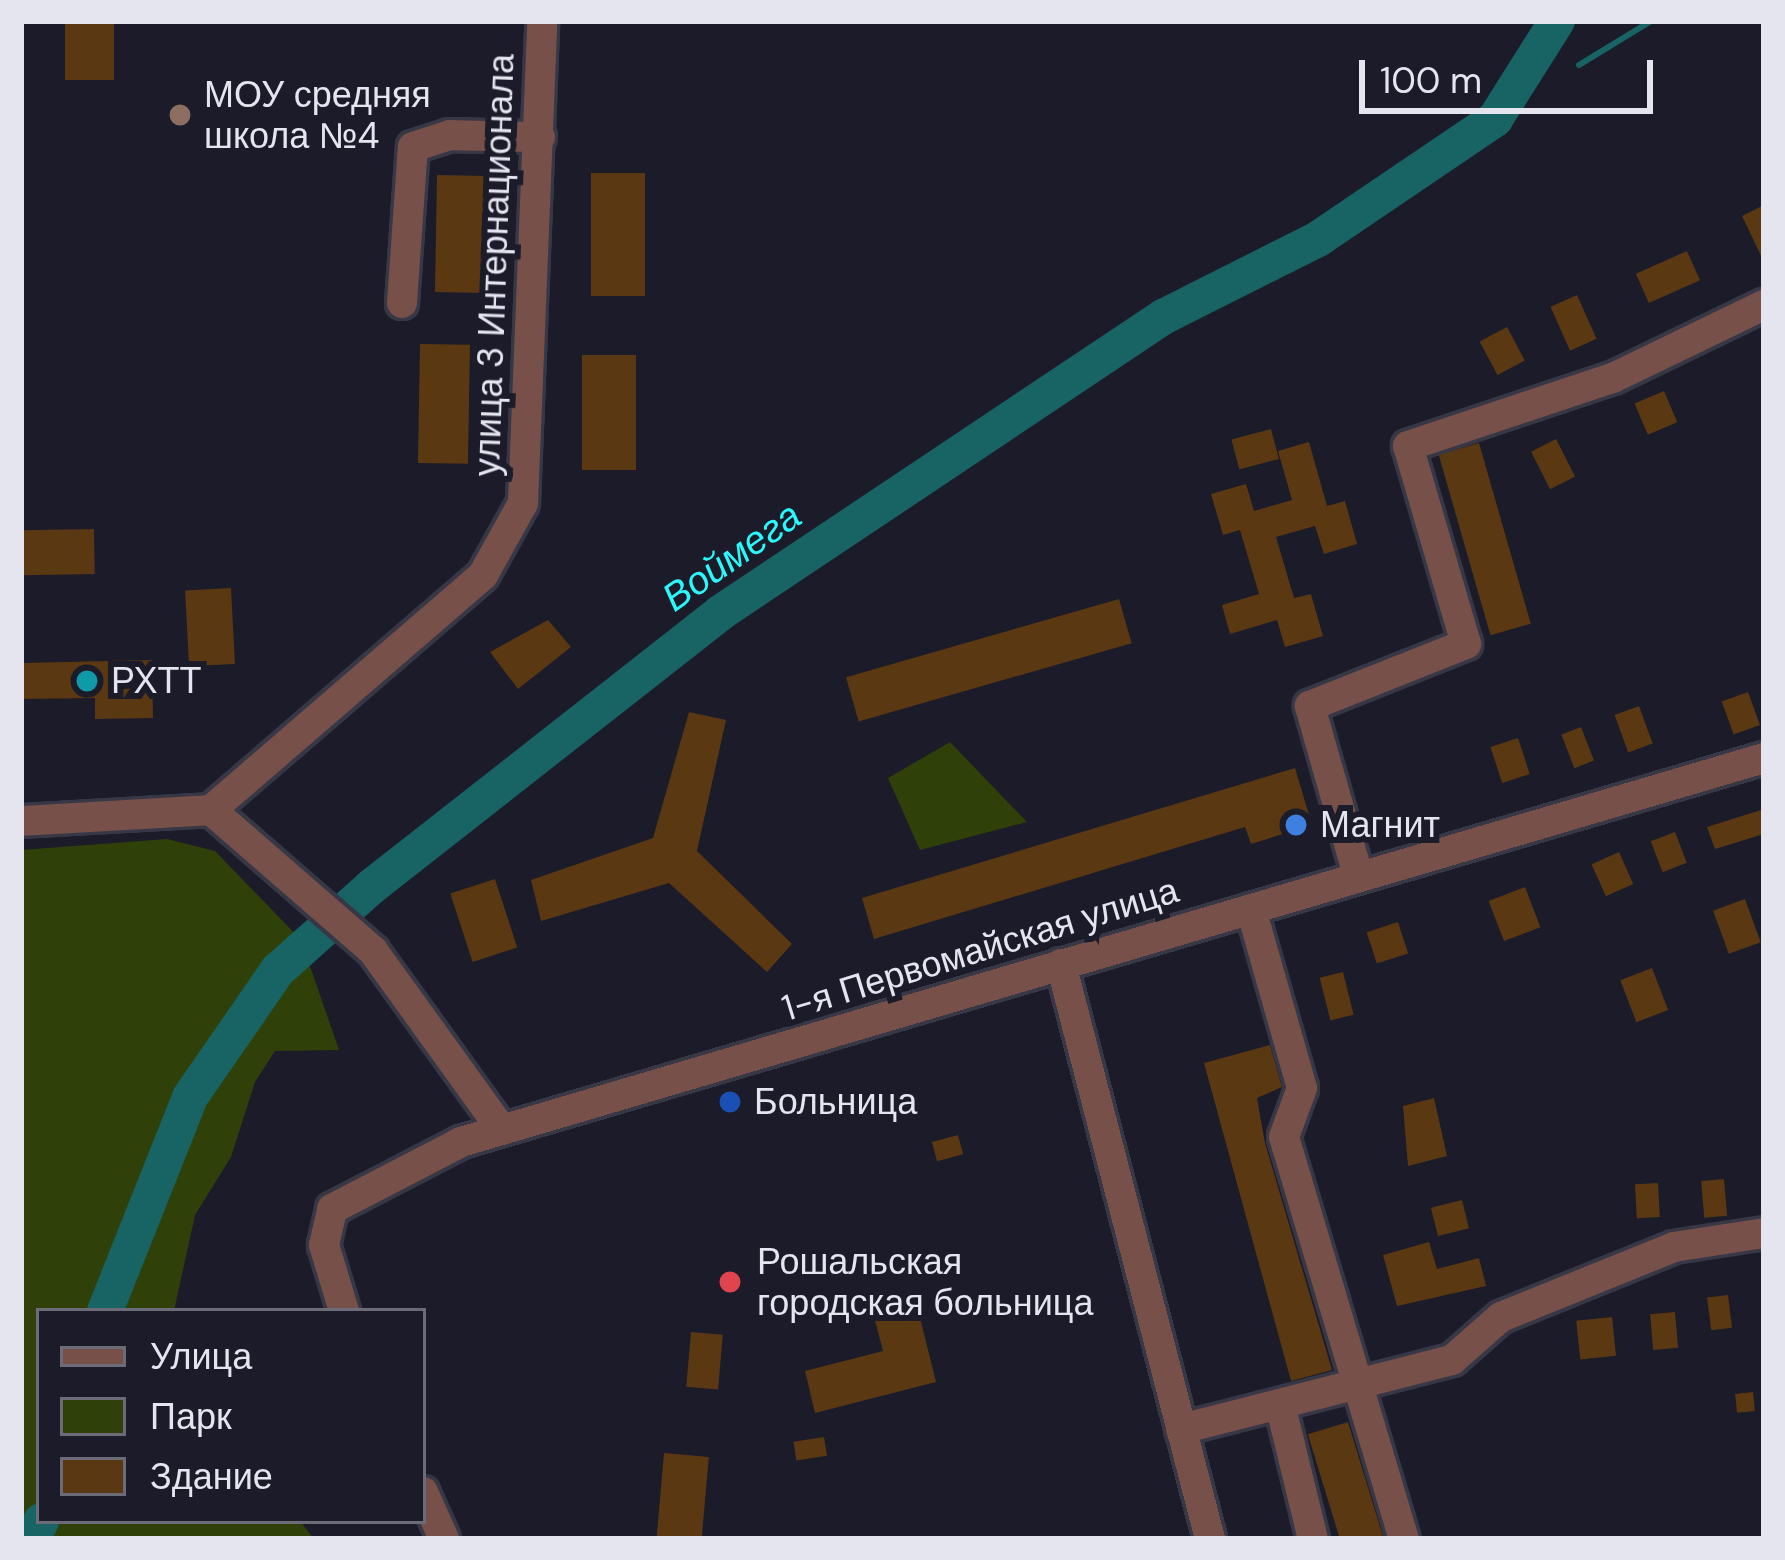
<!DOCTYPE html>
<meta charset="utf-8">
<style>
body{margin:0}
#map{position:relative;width:1785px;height:1560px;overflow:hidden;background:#1b1b2a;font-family:"DM Sans",sans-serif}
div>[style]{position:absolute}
.green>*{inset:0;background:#2f4108}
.stream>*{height:6px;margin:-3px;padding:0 3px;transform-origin:3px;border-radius:3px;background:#186364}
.river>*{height:36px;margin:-18px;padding:0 18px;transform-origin:18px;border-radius:18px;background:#186364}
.building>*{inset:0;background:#593812;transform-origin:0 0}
.roads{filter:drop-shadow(3px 0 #373746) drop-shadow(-3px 0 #373746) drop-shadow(0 3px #373746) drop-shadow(0 -3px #373746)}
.minor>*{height:30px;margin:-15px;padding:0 15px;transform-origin:15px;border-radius:15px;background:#775149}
.dots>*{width:33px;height:33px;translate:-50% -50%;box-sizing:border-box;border:6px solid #1b1b2a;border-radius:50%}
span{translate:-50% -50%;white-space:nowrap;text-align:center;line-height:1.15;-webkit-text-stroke:12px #1b1b2a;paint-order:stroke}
.poi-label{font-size:36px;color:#e5e5f0}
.left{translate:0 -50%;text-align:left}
.street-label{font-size:36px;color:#e5e5f0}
.water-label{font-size:39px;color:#2bf8fa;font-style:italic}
.frame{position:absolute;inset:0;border:24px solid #e5e5f0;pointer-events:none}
.legend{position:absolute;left:36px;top:1308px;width:390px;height:216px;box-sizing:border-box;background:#1b1b2a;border:3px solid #6c6c79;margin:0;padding:15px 21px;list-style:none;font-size:36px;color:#e5e5f0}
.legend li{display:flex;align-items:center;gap:24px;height:60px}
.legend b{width:60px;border:3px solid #6c6c79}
.scale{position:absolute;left:1359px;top:60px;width:294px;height:54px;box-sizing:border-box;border:6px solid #e5e5f0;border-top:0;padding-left:15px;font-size:36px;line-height:42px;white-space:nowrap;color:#e5e5f0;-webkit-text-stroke:9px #1b1b2a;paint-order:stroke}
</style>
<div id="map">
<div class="green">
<i style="clip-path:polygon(950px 742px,1027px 822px,920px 850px,888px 778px)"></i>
<i style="clip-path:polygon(167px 839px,215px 851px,301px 940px,339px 1050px,275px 1051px,255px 1082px,231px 1157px,195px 1215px,174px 1311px,39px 1311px,39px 1521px,300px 1521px,314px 1539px,21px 1539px,21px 850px)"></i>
</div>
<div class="stream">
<i style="left:1579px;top:65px;width:84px;rotate:-31.4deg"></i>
</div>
<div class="river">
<i style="left:105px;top:1311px;width:230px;rotate:-68.3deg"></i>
<i style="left:190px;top:1097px;width:155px;rotate:-55.3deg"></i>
<i style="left:278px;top:970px;width:125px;rotate:-41.7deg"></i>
<i style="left:371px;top:887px;width:444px;rotate:-38.1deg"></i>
<i style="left:720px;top:613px;width:533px;rotate:-33.75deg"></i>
<i style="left:1163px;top:317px;width:174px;rotate:-26.7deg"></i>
<i style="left:1318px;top:239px;width:214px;rotate:-34.1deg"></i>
<i style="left:1495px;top:119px;width:116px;rotate:-57.7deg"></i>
<i style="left:32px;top:1539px;width:20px;rotate:-63deg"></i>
</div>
<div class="building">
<i style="left:65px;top:21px;width:49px;height:59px"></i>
<i style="left:591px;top:173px;width:54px;height:123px"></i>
<i style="left:437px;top:175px;width:52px;height:117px;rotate:1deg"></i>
<i style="clip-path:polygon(1764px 205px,1764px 262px,1742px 216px)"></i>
<i style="left:1687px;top:251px;width:32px;height:56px;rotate:66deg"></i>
<i style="left:1577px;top:295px;width:48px;height:29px;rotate:66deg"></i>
<i style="left:1507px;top:327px;width:38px;height:31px;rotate:62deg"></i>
<i style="left:420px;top:344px;width:50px;height:119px;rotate:1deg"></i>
<i style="left:582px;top:355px;width:54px;height:115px"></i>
<i style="left:1664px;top:391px;width:34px;height:32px;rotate:67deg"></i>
<i style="left:1271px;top:429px;width:31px;height:41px;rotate:75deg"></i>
<i style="left:1556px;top:439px;width:42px;height:28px;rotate:63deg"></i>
<i style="clip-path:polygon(1309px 442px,1327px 506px,1345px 501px,1357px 544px,1324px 554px,1315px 526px,1276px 537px,1294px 598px,1311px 594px,1323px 636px,1285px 647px,1277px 620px,1230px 634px,1222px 605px,1259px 594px,1240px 530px,1223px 535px,1211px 494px,1246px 484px,1254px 511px,1292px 500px,1278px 451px)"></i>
<i style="left:1479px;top:443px;width:188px;height:42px;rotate:74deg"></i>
<i style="left:94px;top:529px;width:45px;height:73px;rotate:89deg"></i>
<i style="left:231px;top:588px;width:76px;height:46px;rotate:87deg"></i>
<i style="left:1119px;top:599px;width:46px;height:284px;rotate:74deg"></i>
<i style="clip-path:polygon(548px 620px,571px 647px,518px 689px,490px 652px)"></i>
<i style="clip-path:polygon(152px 660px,153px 718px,95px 719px,95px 698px,21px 699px,21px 663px)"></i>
<i style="left:1748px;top:692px;width:35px;height:28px;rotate:70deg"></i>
<i style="left:1639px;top:706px;width:40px;height:26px;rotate:70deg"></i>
<i style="clip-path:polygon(689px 712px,726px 720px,697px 851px,792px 944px,767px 972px,669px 883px,541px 921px,531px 880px,653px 838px)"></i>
<i style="left:1581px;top:727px;width:36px;height:21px;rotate:69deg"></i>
<i style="left:1518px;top:738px;width:38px;height:29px;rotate:72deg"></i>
<i style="clip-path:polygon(1295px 768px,1312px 825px,1251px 844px,1245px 827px,874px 939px,862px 898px)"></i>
<i style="clip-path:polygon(1764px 809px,1764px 834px,1715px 849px,1707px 827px)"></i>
<i style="left:1675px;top:832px;width:33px;height:26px;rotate:69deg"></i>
<i style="left:1619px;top:852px;width:35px;height:30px;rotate:66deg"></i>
<i style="left:495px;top:879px;width:72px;height:47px;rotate:72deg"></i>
<i style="left:1525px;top:887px;width:43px;height:39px;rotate:69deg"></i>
<i style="left:1745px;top:899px;width:46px;height:34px;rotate:70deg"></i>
<i style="left:1398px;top:922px;width:33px;height:33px;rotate:72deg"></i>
<i style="left:1652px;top:968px;width:45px;height:34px;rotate:69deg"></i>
<i style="left:1343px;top:972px;width:44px;height:24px;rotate:76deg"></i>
<i style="clip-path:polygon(1270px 1045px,1282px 1087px,1257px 1098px,1265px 1143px,1332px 1370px,1291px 1381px,1204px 1063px)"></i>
<i style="clip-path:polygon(1434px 1098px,1447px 1156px,1408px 1166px,1403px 1106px)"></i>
<i style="left:958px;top:1135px;width:20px;height:27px;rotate:75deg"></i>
<i style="left:1724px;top:1179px;width:37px;height:23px;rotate:85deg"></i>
<i style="left:1658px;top:1183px;width:34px;height:23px;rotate:87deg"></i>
<i style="left:1462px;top:1200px;width:29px;height:32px;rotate:76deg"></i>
<i style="clip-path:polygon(1429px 1242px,1437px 1269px,1479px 1258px,1486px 1286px,1397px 1306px,1383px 1255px)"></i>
<i style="clip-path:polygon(913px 1290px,936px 1382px,815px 1413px,805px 1371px,883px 1351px,870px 1301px)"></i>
<i style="left:1728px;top:1295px;width:33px;height:21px;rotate:83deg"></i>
<i style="left:1675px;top:1312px;width:36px;height:25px;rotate:85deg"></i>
<i style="left:1612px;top:1317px;width:39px;height:36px;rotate:84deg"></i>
<i style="left:691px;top:1332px;width:32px;height:55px;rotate:5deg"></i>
<i style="left:1753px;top:1392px;width:19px;height:18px;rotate:84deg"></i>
<i style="left:1348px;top:1422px;width:122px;height:42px;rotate:73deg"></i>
<i style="left:824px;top:1437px;width:19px;height:31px;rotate:81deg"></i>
<i style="left:664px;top:1453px;width:45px;height:86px;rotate:5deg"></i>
</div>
<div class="roads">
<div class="minor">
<i style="left:402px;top:303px;width:156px;rotate:-86deg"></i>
<i style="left:413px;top:147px;width:39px;rotate:-18deg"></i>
<i style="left:450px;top:135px;width:90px;rotate:1.3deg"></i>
<i style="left:211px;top:810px;width:359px;rotate:-40.8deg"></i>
<i style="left:483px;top:575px;width:82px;rotate:-60.9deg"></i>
<i style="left:523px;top:503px;width:482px;rotate:-87.7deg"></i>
<i style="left:21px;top:821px;width:190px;rotate:-3.3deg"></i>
<i style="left:211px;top:810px;width:215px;rotate:41deg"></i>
<i style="left:373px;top:951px;width:217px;rotate:54.2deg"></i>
<i style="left:1358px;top:875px;width:176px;rotate:-105.9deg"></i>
<i style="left:1310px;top:706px;width:168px;rotate:-21.7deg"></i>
<i style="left:1466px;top:644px;width:206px;rotate:-106.3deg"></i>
<i style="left:1408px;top:446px;width:216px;rotate:-18.4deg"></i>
<i style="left:1613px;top:378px;width:168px;rotate:-25.8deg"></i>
<i style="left:1251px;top:909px;width:186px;rotate:74.1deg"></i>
<i style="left:1302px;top:1088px;width:52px;rotate:110.2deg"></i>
<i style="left:1284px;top:1137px;width:420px;rotate:73.4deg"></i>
<i style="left:1061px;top:964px;width:594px;rotate:75.47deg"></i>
<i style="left:344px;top:1311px;width:69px;rotate:-106.9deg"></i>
<i style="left:324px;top:1245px;width:37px;rotate:-77deg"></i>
<i style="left:332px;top:1209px;width:145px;rotate:-27.4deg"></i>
<i style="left:461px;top:1142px;width:1358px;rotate:-16.42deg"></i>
<i style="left:1281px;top:1408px;width:135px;rotate:76.3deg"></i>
<i style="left:1181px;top:1429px;width:280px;rotate:-14.3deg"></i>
<i style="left:1452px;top:1360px;width:65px;rotate:-41.3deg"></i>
<i style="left:1501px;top:1317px;width:187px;rotate:-22deg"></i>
<i style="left:1674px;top:1247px;width:91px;rotate:-8.8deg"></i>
<i style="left:423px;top:1492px;width:51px;rotate:65.9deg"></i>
</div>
</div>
<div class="dots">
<i style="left:180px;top:115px;background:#8d6e63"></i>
<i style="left:87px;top:681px;background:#0f9aa8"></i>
<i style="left:1296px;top:825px;background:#3f7fe0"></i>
<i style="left:730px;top:1102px;background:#1a4fb4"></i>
<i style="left:730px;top:1282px;background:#e0444e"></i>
</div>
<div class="poi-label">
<span class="left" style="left:204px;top:115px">МОУ средняя<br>школа №4</span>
<span class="left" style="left:111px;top:681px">РХТТ</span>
<span class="left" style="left:1320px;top:825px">Магнит</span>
<span class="left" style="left:754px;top:1102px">Больница</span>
<span class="left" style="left:757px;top:1282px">Рошальская<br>городская больница</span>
</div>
<div class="street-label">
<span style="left:494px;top:265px;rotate:-88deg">улица 3 Интернационала</span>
<span style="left:980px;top:949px;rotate:-17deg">1-я Первомайская улица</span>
</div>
<div class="water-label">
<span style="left:732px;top:557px;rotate:-35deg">Воймега</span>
</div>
<div class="frame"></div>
<ul class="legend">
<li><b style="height:15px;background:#775149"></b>Улица</li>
<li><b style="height:33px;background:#2f4108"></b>Парк</li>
<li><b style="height:33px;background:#593812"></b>Здание</li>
</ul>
<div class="scale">100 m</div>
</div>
